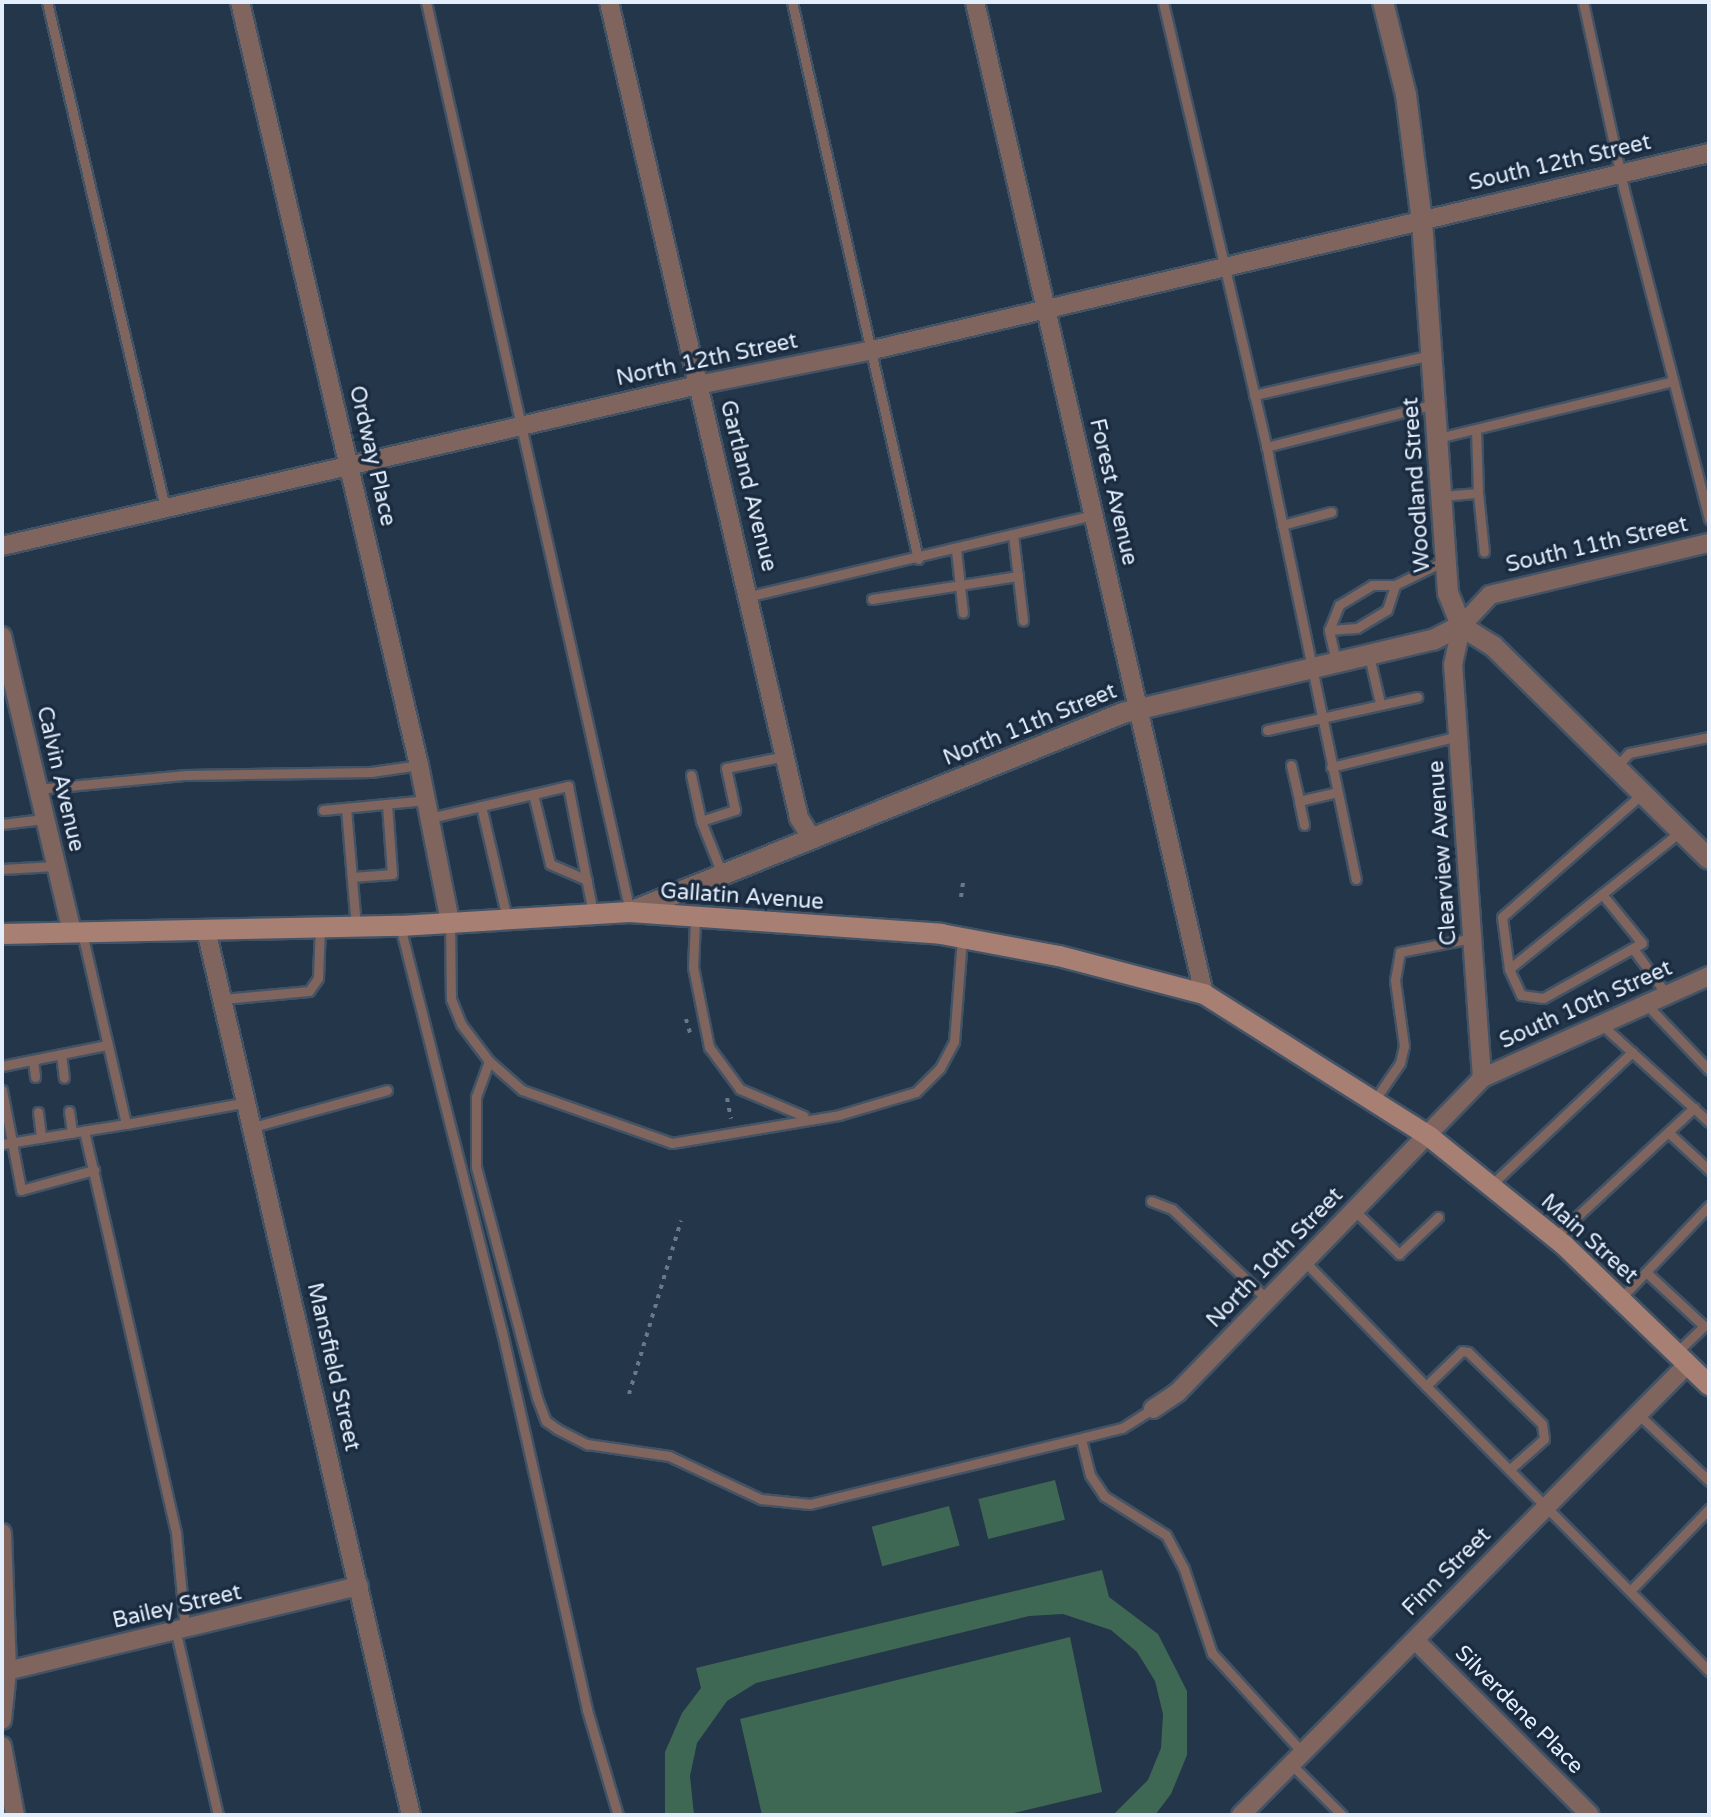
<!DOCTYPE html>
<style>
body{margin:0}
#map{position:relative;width:1711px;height:1817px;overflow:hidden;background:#24364a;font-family:"Varela Round",sans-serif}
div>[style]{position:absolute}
.green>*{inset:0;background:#3f6854;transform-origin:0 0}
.path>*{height:4px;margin-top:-2px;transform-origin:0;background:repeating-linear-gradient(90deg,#69788a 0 4px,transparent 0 10px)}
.roads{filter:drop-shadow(2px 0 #435366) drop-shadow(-2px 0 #435366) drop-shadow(0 2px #435366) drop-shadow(0 -2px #435366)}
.service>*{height:9px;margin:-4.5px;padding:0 4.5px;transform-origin:4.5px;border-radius:4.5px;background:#7f655d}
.minor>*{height:18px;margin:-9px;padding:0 9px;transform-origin:9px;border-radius:9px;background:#7f655d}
.tertiary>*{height:20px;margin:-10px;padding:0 10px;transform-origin:10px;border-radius:10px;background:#7f655d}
.secondary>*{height:20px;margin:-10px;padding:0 10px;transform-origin:10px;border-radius:10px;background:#a88073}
span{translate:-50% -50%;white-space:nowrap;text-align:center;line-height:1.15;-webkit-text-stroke:7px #1a2b40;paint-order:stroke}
.street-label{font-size:22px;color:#e3eefc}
.frame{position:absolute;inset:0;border:4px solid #e3eefc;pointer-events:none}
</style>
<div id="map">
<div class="green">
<i style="left:1055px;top:1480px;width:41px;height:79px;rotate:76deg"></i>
<i style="left:949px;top:1506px;width:41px;height:80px;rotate:75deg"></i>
<i style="clip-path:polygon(1102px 1570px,1109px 1597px,1158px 1634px,1187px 1691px,1187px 1755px,1171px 1794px,1155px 1815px,1113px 1815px,1148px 1780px,1161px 1748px,1163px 1714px,1155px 1681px,1137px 1652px,1111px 1630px,1063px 1614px,1029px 1616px,756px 1683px,727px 1701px,697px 1743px,690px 1776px,694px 1815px,665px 1815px,665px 1752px,682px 1713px,701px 1688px,696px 1668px)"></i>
<i style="clip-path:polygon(1070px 1637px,1102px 1792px,1005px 1815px,762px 1815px,740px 1719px)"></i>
</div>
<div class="path">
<i style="left:961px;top:897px;width:15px;rotate:-82deg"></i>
<i style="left:686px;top:1019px;width:19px;rotate:74deg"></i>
<i style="left:727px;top:1098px;width:21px;rotate:79deg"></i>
<i style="left:629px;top:1394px;width:181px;rotate:-73.3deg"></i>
</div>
<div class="roads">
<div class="service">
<i style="left:47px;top:2px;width:520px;rotate:76.87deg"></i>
<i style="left:426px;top:2px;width:933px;rotate:77.36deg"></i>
<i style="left:792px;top:2px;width:571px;rotate:77.25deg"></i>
<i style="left:1163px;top:2px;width:465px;rotate:76.9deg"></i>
<i style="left:1268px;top:455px;width:433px;rotate:78.3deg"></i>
<i style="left:1583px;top:2px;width:192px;rotate:77.7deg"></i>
<i style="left:1624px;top:190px;width:340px;rotate:75.5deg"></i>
<i style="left:1254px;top:395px;width:181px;rotate:-12.7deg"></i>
<i style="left:1476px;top:429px;width:64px;rotate:88.2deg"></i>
<i style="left:1438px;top:438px;width:242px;rotate:-13.6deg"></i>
<i style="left:1266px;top:447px;width:174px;rotate:-14.3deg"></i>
<i style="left:1442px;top:496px;width:36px;rotate:-5deg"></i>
<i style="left:1478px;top:493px;width:59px;rotate:84.2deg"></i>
<i style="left:1282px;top:525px;width:51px;rotate:-14.9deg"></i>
<i style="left:1013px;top:535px;width:86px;rotate:83.3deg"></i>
<i style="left:956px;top:550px;width:63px;rotate:83.7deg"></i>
<i style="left:750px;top:596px;width:352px;rotate:-13.3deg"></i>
<i style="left:872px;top:599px;width:148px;rotate:-9deg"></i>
<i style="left:1329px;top:630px;width:28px;rotate:-4deg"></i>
<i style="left:1357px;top:628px;width:35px;rotate:-31deg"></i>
<i style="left:1387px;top:610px;width:26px;rotate:-72deg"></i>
<i style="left:1369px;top:656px;width:48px;rotate:76.8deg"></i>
<i style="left:1336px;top:661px;width:32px;rotate:-103deg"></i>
<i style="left:1329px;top:630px;width:27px;rotate:-68deg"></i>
<i style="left:1339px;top:605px;width:39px;rotate:-31deg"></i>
<i style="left:1372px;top:585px;width:23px"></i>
<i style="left:1395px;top:585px;width:57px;rotate:-26.1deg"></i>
<i style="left:1267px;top:730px;width:154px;rotate:-12.4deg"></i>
<i style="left:1291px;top:765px;width:37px;rotate:77deg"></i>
<i style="left:1331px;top:767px;width:132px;rotate:-13.6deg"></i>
<i style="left:1616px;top:767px;width:19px;rotate:-47deg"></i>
<i style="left:1629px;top:753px;width:82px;rotate:-11.3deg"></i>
<i style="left:691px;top:775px;width:47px;rotate:77.7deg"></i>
<i style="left:37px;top:789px;width:150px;rotate:-5.4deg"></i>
<i style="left:186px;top:775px;width:185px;rotate:-0.9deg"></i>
<i style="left:371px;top:772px;width:49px;rotate:-8.3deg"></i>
<i style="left:533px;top:794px;width:72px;rotate:76.3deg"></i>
<i style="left:550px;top:864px;width:40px;rotate:23.4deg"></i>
<i style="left:481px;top:806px;width:116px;rotate:77deg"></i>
<i style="left:346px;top:808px;width:118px;rotate:85.2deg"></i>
<i style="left:323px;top:810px;width:103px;rotate:-5.5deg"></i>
<i style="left:430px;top:818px;width:142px;rotate:-13.1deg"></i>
<i style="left:568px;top:786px;width:130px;rotate:78.9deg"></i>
<i style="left:2px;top:824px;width:42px;rotate:-6.8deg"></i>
<i style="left:1304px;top:825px;width:25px;rotate:-102deg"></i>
<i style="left:1299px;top:801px;width:39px;rotate:-13deg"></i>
<i style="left:2px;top:869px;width:53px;rotate:-3.2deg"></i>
<i style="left:722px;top:874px;width:57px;rotate:-111.6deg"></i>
<i style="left:701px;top:821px;width:36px;rotate:-18deg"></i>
<i style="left:735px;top:810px;width:43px;rotate:-102.1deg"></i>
<i style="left:726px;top:768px;width:60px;rotate:-11.5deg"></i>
<i style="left:352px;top:877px;width:40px;rotate:-4.3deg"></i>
<i style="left:392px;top:874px;width:70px;rotate:-94.1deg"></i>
<i style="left:1602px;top:894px;width:63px;rotate:50.8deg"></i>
<i style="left:1642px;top:943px;width:113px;rotate:150.9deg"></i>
<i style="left:1543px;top:998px;width:22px;rotate:-172deg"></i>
<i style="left:1521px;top:995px;width:29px;rotate:-115deg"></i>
<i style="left:1509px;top:969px;width:119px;rotate:-38.9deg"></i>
<i style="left:1602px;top:894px;width:100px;rotate:-38.5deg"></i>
<i style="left:695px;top:920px;width:47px;rotate:92.4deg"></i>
<i style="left:693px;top:967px;width:82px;rotate:78.7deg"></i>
<i style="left:709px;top:1047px;width:52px;rotate:53.6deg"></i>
<i style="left:740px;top:1089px;width:69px;rotate:22.9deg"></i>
<i style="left:450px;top:922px;width:77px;rotate:89.3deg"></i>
<i style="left:451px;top:999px;width:27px;rotate:68deg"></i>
<i style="left:461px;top:1024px;width:46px;rotate:52.9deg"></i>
<i style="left:489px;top:1061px;width:44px;rotate:41.3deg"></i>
<i style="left:522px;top:1090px;width:159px;rotate:19.5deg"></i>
<i style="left:672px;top:1143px;width:169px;rotate:-9.5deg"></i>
<i style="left:839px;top:1115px;width:80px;rotate:-16.6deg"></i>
<i style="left:916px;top:1092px;width:34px;rotate:-45deg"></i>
<i style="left:940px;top:1068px;width:30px;rotate:-62deg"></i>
<i style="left:954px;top:1042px;width:104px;rotate:-85.6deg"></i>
<i style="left:400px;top:926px;width:419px;rotate:75.9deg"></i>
<i style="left:502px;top:1332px;width:387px;rotate:77.3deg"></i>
<i style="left:587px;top:1710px;width:109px;rotate:73.6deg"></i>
<i style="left:82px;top:933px;width:196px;rotate:77deg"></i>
<i style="left:126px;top:1124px;width:124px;rotate:-10.2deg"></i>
<i style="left:1634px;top:950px;width:56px;rotate:53.7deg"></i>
<i style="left:1509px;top:969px;width:52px;rotate:-97.7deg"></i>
<i style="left:1502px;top:917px;width:188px;rotate:-41.3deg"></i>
<i style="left:223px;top:999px;width:86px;rotate:-5.3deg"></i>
<i style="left:309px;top:991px;width:16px;rotate:-55deg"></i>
<i style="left:318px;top:978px;width:51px;rotate:-87.8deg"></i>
<i style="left:1646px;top:1004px;width:91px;rotate:46.3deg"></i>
<i style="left:1602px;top:1025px;width:144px;rotate:42.2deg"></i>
<i style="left:61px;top:1054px;width:24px;rotate:83deg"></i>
<i style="left:33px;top:1060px;width:17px;rotate:83deg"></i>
<i style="left:489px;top:1061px;width:38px;rotate:110deg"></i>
<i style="left:476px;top:1097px;width:70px;rotate:90deg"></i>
<i style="left:476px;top:1167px;width:239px;rotate:75.2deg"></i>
<i style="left:537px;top:1398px;width:25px;rotate:69deg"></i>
<i style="left:546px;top:1421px;width:14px;rotate:36deg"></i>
<i style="left:557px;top:1429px;width:34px;rotate:27deg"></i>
<i style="left:587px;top:1444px;width:83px;rotate:8.3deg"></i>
<i style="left:669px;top:1456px;width:102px;rotate:25.1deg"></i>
<i style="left:761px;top:1499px;width:49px;rotate:5.8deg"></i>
<i style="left:810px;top:1504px;width:321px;rotate:-13.7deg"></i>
<i style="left:1122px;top:1428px;width:36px;rotate:-32deg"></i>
<i style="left:2px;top:1066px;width:106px;rotate:-11.4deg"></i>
<i style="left:2px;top:1090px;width:102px;rotate:79.2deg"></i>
<i style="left:21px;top:1190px;width:76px;rotate:-15.3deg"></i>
<i style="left:1374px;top:1101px;width:46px;rotate:-55.6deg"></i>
<i style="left:1400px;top:1063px;width:17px;rotate:-77deg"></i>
<i style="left:1404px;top:1046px;width:67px;rotate:-97.8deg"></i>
<i style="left:1395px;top:980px;width:28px;rotate:-80deg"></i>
<i style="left:1400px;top:952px;width:74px;rotate:-10.9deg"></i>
<i style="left:69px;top:1111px;width:22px;rotate:82deg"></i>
<i style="left:38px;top:1112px;width:26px;rotate:83deg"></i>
<i style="left:253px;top:1127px;width:139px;rotate:-15.4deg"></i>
<i style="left:84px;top:1131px;width:412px;rotate:77.1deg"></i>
<i style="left:176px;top:1533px;width:95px;rotate:84.6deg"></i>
<i style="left:1670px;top:1134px;width:53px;rotate:42.7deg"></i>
<i style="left:2px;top:1144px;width:126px;rotate:-9.2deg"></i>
<i style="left:1491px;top:1185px;width:194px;rotate:-43.3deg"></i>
<i style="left:1151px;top:1201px;width:22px;rotate:21deg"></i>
<i style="left:1172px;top:1209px;width:132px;rotate:43.5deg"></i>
<i style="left:1355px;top:1211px;width:62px;rotate:44.3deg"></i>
<i style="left:1399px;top:1254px;width:54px;rotate:-43.5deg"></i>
<i style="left:1555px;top:1237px;width:190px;rotate:-42.9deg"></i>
<i style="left:1305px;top:1262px;width:173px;rotate:45.7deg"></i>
<i style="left:1426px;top:1386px;width:50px;rotate:-44.2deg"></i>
<i style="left:1462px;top:1351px;width:6px;rotate:9deg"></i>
<i style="left:1468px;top:1352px;width:103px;rotate:44.2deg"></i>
<i style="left:1542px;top:1424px;width:15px;rotate:82deg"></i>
<i style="left:1544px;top:1439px;width:45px;rotate:138.6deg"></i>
<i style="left:1646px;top:1272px;width:79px;rotate:43deg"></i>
<i style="left:1704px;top:1326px;width:37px;rotate:136deg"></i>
<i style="left:1620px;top:1299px;width:129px;rotate:-46.3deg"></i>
<i style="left:1426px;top:1386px;width:402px;rotate:45.2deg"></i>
<i style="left:1639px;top:1415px;width:96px;rotate:43.3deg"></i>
<i style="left:1081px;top:1439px;width:37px;rotate:76deg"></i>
<i style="left:1090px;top:1475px;width:25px;rotate:56deg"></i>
<i style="left:1104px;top:1496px;width:73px;rotate:32.2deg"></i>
<i style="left:1166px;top:1535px;width:38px;rotate:62deg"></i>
<i style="left:1184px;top:1569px;width:89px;rotate:71.6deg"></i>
<i style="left:1212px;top:1653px;width:135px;rotate:47.7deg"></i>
<i style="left:1630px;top:1591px;width:114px;rotate:-46.1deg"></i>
<i style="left:176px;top:1633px;width:187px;rotate:77deg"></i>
<i style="left:1291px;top:1764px;width:72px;rotate:45deg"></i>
</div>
<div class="minor">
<i style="left:240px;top:2px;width:784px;rotate:76.8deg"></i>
<i style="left:419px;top:765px;width:160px;rotate:78.8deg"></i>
<i style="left:609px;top:2px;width:838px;rotate:76.89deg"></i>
<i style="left:799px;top:818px;width:25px;rotate:58deg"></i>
<i style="left:975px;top:2px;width:1018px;rotate:77deg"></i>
<i style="left:2px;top:546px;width:714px;rotate:-13.02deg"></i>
<i style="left:698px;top:385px;width:178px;rotate:-11.3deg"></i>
<i style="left:873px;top:350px;width:859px;rotate:-13.26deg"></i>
<i style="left:2px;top:636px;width:304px;rotate:76.7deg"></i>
<i style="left:206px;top:930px;width:908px;rotate:76.96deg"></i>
<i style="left:1482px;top:1078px;width:414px;rotate:-94deg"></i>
<i style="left:1453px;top:665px;width:40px;rotate:-78deg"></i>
<i style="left:1461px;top:626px;width:42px;rotate:-46.9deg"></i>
<i style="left:1490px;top:595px;width:225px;rotate:-13.4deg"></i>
<i style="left:1153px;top:1409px;width:30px;rotate:-34deg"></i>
<i style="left:1178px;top:1392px;width:437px;rotate:-45.9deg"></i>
<i style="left:1482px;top:1078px;width:249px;rotate:-24.2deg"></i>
<i style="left:2px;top:1533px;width:138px;rotate:87.9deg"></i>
<i style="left:7px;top:1671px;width:49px;rotate:95.8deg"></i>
<i style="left:1415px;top:1640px;width:247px;rotate:45deg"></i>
<i style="left:7px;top:1671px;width:362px;rotate:-13.6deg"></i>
<i style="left:2px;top:1746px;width:70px;rotate:79.3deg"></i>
<i style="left:1241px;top:1815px;width:635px;rotate:-45.26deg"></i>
</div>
<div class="tertiary">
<i style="left:1383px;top:2px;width:96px;rotate:76.1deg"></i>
<i style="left:1406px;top:95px;width:127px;rotate:82.8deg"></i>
<i style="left:1422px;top:221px;width:373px;rotate:86deg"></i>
<i style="left:1448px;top:593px;width:35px;rotate:68deg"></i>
<i style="left:1461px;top:626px;width:38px;rotate:32deg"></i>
<i style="left:1493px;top:646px;width:303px;rotate:44.6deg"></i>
<i style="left:630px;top:912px;width:532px;rotate:-21.98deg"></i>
<i style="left:1123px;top:713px;width:318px;rotate:-13.3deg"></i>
<i style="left:1433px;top:640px;width:31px;rotate:-27deg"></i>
</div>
<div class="secondary">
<i style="left:2px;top:934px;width:398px;rotate:-1.2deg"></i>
<i style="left:400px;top:926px;width:230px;rotate:-3.5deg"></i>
<i style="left:630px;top:912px;width:312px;rotate:4deg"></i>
<i style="left:941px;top:934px;width:120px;rotate:10.6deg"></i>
<i style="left:1059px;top:956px;width:150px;rotate:14.7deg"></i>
<i style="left:1204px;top:994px;width:267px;rotate:32.3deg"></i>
<i style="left:1430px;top:1137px;width:172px;rotate:38.9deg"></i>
<i style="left:1564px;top:1245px;width:202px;rotate:44deg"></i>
</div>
</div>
<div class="street-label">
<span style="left:1560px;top:163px;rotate:-13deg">South 12th Street</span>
<span style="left:707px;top:360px;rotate:-12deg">North 12th Street</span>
<span style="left:372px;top:456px;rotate:77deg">Ordway Place</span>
<span style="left:1417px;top:485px;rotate:-94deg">Woodland Street</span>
<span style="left:748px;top:486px;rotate:76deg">Gartland Avenue</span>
<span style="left:1113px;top:492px;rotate:77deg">Forest Avenue</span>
<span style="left:1597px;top:545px;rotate:-13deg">South 11th Street</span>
<span style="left:1030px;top:725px;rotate:-22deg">North 11th Street</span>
<span style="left:60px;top:779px;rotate:77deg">Calvin Avenue</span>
<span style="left:1443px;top:853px;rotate:-94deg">Clearview Avenue</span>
<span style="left:742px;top:897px;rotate:4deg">Gallatin Avenue</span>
<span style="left:1586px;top:1005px;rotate:-24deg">South 10th Street</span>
<span style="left:1589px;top:1239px;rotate:42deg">Main Street</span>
<span style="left:1275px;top:1258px;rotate:-46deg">North 10th Street</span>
<span style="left:333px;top:1367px;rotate:77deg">Mansfield Street</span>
<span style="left:1447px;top:1572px;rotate:-45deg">Finn Street</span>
<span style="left:177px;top:1607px;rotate:-13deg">Bailey Street</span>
<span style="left:1519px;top:1710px;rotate:45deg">Silverdene Place</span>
</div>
<div class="frame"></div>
</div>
